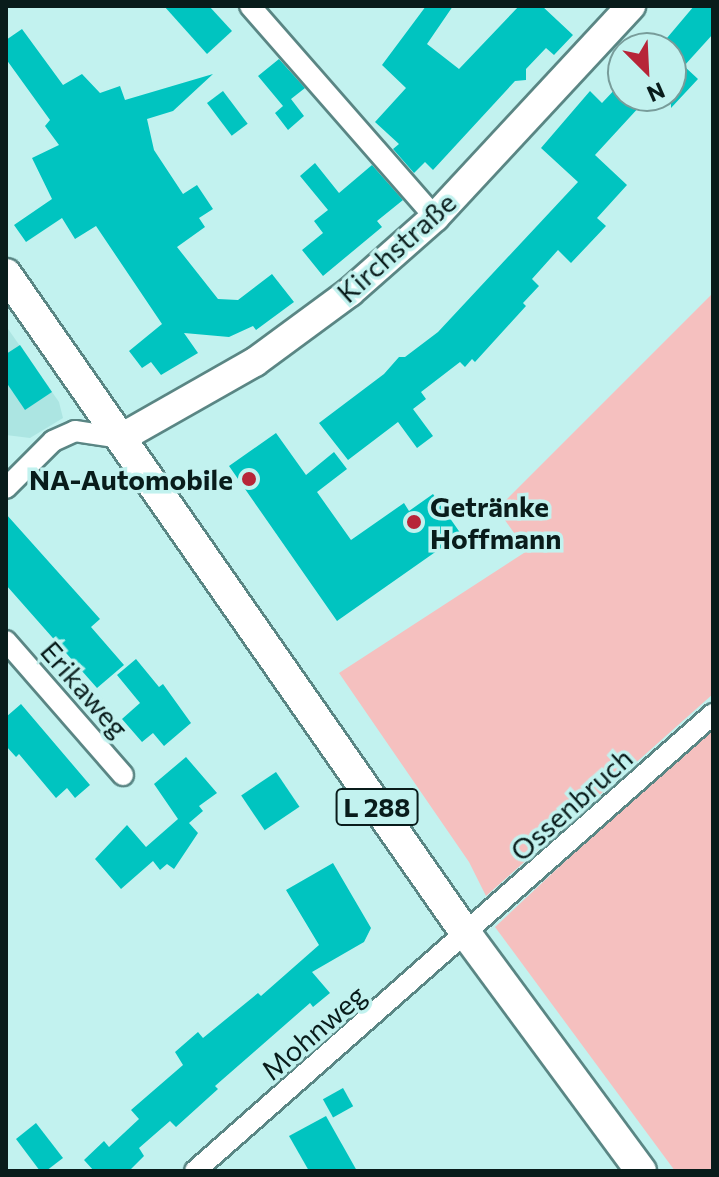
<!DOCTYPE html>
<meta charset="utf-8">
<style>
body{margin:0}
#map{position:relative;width:719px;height:1177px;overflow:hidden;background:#c2f2ef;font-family:Commissioner,sans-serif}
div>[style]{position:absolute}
.built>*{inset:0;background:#ace5e2}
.green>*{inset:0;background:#f5c0bf}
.building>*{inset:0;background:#00c4c0;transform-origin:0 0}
.roads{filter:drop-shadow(2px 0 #5a8684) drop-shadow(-2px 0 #5a8684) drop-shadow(0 2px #5a8684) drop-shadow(0 -2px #5a8684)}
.street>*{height:20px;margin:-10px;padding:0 10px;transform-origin:10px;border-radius:10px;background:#fff}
.secondary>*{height:28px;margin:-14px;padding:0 14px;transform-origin:14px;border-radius:14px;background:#fff}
.primary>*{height:30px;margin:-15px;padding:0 15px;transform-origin:15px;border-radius:15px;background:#fff}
.dots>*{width:22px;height:22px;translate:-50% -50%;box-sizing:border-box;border:4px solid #c2f2ef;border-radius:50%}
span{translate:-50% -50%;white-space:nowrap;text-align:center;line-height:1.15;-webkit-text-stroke:7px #c2f2ef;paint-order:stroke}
.shield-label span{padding:2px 6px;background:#c2f2ef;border:2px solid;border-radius:6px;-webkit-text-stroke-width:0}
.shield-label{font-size:26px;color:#091c1b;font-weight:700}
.street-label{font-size:28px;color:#091c1b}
.poi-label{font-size:28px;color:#091c1b;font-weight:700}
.right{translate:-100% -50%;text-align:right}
.left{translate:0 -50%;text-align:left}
.frame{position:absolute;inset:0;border:8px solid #091c1b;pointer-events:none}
.north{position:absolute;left:607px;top:32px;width:80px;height:80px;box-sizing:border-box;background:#c2f2ef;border:2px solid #789c9a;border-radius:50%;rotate:156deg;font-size:22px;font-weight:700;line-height:32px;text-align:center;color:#091c1b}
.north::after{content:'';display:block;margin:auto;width:28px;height:36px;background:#b72538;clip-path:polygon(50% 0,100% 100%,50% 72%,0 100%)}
</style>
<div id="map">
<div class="built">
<i style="clip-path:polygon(6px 326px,59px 402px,63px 418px,30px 438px,6px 435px)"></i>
</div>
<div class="green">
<i style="clip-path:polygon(713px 293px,713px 694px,486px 896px,469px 862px,339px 673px,527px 551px,497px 509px)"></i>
<i style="clip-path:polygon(713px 723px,713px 1171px,675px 1171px,495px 927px)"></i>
</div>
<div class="building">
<i style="clip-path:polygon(164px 6px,209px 6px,232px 31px,207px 54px)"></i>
<i style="clip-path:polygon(426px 6px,453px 6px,427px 44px,459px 69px,519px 6px,542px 6px,573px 35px,554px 55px,546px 48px,526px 69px,526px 80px,515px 81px,433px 170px,425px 162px,414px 173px,393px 149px,399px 144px,375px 122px,406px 88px,382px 65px)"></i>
<i style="clip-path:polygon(694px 6px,713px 6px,713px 34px,684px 66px,698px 79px,671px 108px,671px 42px,667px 38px)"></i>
<i style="clip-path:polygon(22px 29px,63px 85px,82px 74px,100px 93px,120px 86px,125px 100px,213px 74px,173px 111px,147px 119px,154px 150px,183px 194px,197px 185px,213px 209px,199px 218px,205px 227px,177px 247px,218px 299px,238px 300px,272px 274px,294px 302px,256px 330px,253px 326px,229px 337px,184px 333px,198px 353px,161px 375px,151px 362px,142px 368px,129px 351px,162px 324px,96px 226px,75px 239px,62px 218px,26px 242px,14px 225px,52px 199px,32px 158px,59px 145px,45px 126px,50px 120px,6px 59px,6px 40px)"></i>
<i style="clip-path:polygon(279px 59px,305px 88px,291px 99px,304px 116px,288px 130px,275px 113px,283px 106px,258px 76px)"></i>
<i style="clip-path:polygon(619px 85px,623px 96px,631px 96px,641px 105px,595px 155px,627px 185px,597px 218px,606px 226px,571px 263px,558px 250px,532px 279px,539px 286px,523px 303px,526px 306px,475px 362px,472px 359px,465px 367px,460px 362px,421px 392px,426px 399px,413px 409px,433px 436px,417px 448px,398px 422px,348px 460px,319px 423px,384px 374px,399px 357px,405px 357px,438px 332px,578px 182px,541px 148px,590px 91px,602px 103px)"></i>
<i style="left:223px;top:91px;width:41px;height:20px;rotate:53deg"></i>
<i style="clip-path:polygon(315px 163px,339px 193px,372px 165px,403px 200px,377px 221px,382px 227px,323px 276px,302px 250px,323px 233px,314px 221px,328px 210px,300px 176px)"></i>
<i style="clip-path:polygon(20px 345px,52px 392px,25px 410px,6px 382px,6px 354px)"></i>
<i style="clip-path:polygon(276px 433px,306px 475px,334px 452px,347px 469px,317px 492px,351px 540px,404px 503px,409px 511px,433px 494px,461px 534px,337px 621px,229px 466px)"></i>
<i style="clip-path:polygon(6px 514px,100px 619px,91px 627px,124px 665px,97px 688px,6px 585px)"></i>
<i style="clip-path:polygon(136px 659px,159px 687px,163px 684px,191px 723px,164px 746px,153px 733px,142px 742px,122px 719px,140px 703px,117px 675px)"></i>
<i style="clip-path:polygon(21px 704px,90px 785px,75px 798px,67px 788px,56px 798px,19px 754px,16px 757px,6px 746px,6px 717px)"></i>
<i style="clip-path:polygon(186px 757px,217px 793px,199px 806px,203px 811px,189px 823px,198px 833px,174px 869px,167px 864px,160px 870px,153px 861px,121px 889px,95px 859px,127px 825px,146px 847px,178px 819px,154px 784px)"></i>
<i style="left:276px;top:772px;width:42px;height:42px;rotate:56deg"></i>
<i style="clip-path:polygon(333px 863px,371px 928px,364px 942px,312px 972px,330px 993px,313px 1007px,310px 1003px,215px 1086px,218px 1089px,176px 1127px,170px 1121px,139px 1148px,144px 1156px,129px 1171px,94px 1171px,84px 1160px,104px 1141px,109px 1147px,139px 1119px,131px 1110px,183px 1065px,175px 1052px,198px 1032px,203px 1038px,258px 993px,261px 996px,319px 945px,286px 890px)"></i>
<i style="left:343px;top:1088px;width:21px;height:23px;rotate:61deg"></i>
<i style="clip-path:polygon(326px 1116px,357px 1171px,309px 1171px,289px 1136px)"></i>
<i style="clip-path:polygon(36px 1123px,63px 1158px,46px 1171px,40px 1171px,16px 1139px)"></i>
</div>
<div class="roads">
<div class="street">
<i style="left:250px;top:6px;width:281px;rotate:48.8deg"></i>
<i style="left:6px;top:488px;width:66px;rotate:-45deg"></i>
<i style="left:53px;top:441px;width:24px;rotate:-24deg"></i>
<i style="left:75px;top:431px;width:47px;rotate:8.7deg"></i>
<i style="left:6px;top:641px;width:178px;rotate:48.9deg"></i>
<i style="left:195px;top:1171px;width:691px;rotate:-41.42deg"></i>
</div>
<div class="secondary">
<i style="left:121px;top:438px;width:154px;rotate:-29.6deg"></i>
<i style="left:255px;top:362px;width:118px;rotate:-36.4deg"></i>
<i style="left:350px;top:292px;width:113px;rotate:-41.4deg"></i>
<i style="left:435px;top:217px;width:288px;rotate:-47.1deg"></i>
</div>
<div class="primary">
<i style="left:6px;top:274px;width:806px;rotate:55.11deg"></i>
<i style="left:467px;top:935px;width:293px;rotate:53.6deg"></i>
</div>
</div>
<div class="dots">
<i style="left:249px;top:479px;background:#b72538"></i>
<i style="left:414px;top:522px;background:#b72538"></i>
</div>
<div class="shield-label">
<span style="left:377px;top:807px">L 288</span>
</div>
<div class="street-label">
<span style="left:396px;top:247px;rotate:-42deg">Kirchstraße</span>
<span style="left:85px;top:689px;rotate:49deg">Erikaweg</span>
<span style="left:571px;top:804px;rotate:-42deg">Ossenbruch</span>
<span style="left:313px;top:1032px;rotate:-41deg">Mohnweg</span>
</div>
<div class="poi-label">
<span class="right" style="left:233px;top:479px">NA-Automobile</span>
<span class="left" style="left:430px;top:522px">Getränke<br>Hoffmann</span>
</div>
<div class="frame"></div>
<div class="north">N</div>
</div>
